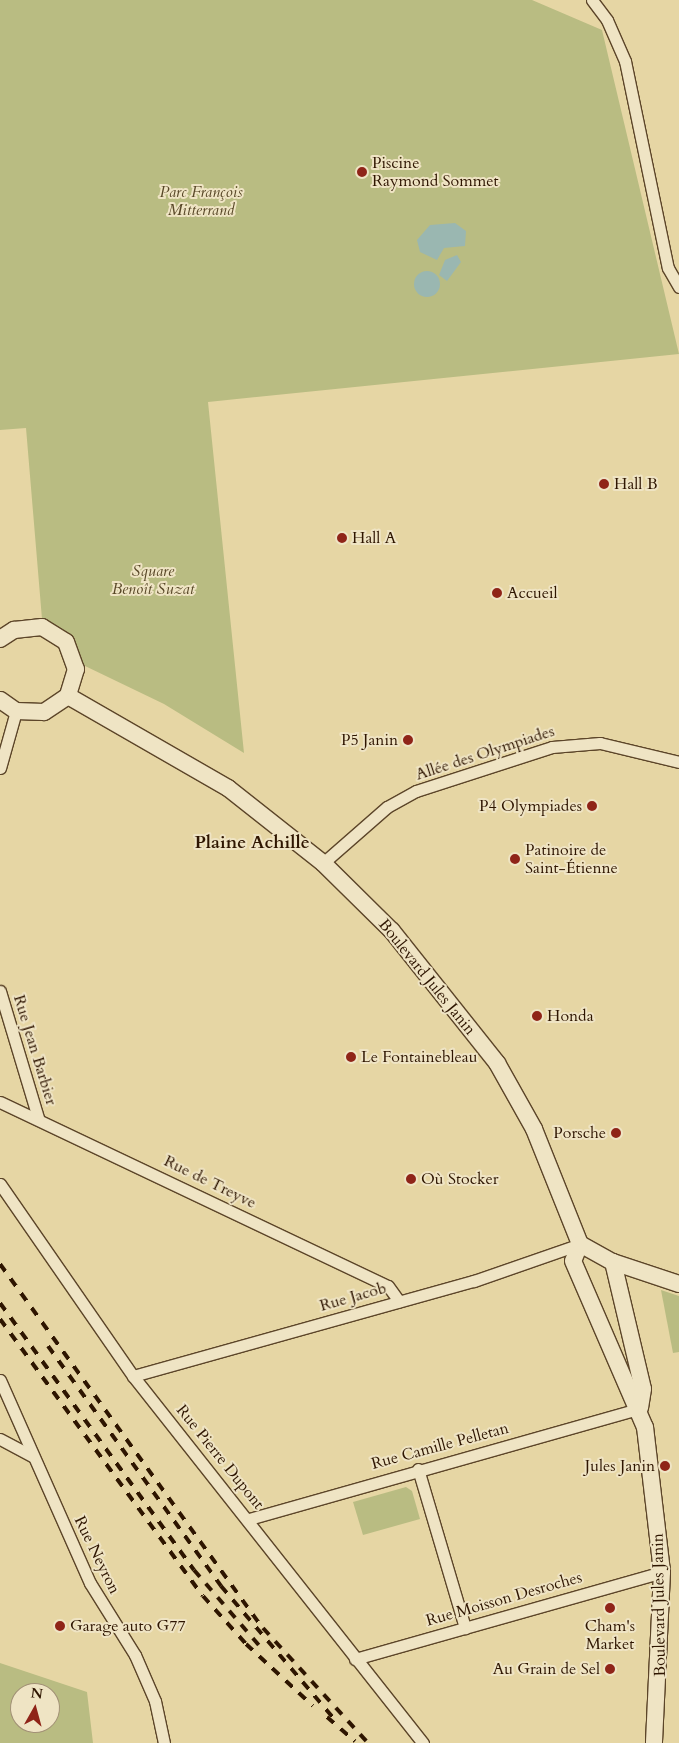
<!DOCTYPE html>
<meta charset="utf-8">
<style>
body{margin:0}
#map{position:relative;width:679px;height:1743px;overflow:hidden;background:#e6d6a4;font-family:Cardo,serif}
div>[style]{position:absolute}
.green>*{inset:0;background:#b9bc82}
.water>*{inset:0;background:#9ab7b1}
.round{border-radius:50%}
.roads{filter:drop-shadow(1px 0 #5c4529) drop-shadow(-1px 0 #5c4529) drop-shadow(0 1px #5c4529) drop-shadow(0 -1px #5c4529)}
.minor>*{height:11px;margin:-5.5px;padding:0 5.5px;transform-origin:5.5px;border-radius:5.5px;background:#efe4c4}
.secondary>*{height:16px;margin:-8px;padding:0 8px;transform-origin:8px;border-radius:8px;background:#efe4c4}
.rail>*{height:4px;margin-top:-2px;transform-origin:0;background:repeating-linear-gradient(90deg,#2e1500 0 9px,transparent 0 18px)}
.dots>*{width:14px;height:14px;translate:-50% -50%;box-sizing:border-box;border:2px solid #efe4c4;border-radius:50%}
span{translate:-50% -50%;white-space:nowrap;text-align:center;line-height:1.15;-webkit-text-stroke:4px #efe4c4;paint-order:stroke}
.poi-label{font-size:16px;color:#2e1500}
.left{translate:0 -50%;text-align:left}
.right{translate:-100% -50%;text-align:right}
.park-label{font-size:16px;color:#584727;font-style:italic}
.street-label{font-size:16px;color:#2e1500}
.neighbourhood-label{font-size:18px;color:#2e1500;font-weight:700}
.north{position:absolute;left:10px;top:1683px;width:50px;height:50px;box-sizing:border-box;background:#efe4c4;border:1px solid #a29176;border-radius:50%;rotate:7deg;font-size:14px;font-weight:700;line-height:20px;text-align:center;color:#2e1500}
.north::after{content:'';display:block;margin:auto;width:18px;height:22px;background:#8f2418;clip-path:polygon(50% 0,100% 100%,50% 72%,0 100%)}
</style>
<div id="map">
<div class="green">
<i style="clip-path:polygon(0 0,532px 0,602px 30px,679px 354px,208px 402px,244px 753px,164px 704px,83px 665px,65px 633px,42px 619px,26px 428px,0 430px)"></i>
<i style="clip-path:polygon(661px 1290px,679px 1296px,679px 1352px,673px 1353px)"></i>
<i style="clip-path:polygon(406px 1487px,412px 1491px,420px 1519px,363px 1535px,353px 1502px)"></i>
<i style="clip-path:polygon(evenodd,0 1663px,87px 1692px,93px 1743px,0 1743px,0 1663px,20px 1693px,50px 1693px,50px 1723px,20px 1723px,20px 1693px)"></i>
</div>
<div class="water">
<i style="clip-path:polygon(455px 223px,466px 231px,465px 246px,444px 248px,437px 260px,420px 252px,417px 240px,430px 225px)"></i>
<i style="clip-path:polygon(457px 255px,461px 262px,447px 281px,439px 275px,445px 260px)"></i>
<i class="round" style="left:414px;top:271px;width:26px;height:26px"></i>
</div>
<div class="roads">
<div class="minor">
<i style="left:592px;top:0;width:25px;rotate:53deg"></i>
<i style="left:607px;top:20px;width:45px;rotate:66.3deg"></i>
<i style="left:625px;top:61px;width:211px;rotate:78.3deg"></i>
<i style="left:668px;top:268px;width:22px;rotate:60deg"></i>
<i style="left:0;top:768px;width:59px;rotate:-74.3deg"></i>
<i style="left:323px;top:863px;width:85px;rotate:-41.2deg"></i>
<i style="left:387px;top:807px;width:33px;rotate:-29deg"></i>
<i style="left:416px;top:791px;width:143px;rotate:-17.9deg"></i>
<i style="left:552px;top:747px;width:48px;rotate:-4.8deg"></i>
<i style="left:600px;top:743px;width:81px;rotate:13.5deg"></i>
<i style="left:0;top:991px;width:133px;rotate:73.3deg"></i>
<i style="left:0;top:1102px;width:429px;rotate:25.4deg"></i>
<i style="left:388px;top:1286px;width:19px;rotate:54deg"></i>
<i style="left:0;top:1184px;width:234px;rotate:55.3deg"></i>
<i style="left:133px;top:1376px;width:468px;rotate:51.7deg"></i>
<i style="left:133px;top:1376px;width:354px;rotate:-15.6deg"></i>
<i style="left:474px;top:1281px;width:112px;rotate:-19.2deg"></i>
<i style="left:0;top:1380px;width:222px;rotate:66.1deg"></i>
<i style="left:90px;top:1583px;width:85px;rotate:58deg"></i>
<i style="left:135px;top:1655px;width:50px;rotate:66.5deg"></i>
<i style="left:155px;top:1701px;width:43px;rotate:77.9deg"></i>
<i style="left:0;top:1439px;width:36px;rotate:28deg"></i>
<i style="left:418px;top:1469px;width:166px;rotate:73.5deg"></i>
<i style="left:249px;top:1519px;width:406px;rotate:-15.8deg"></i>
<i style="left:355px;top:1659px;width:319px;rotate:-15.8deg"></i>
</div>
<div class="secondary">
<i style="left:0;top:639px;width:17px;rotate:-33deg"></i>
<i style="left:14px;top:630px;width:28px;rotate:-6deg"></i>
<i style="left:42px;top:627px;width:28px;rotate:32deg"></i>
<i style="left:66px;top:642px;width:29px;rotate:70deg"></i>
<i style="left:76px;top:669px;width:28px;rotate:107deg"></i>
<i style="left:68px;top:696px;width:29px;rotate:146deg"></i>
<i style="left:44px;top:712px;width:28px;rotate:-178deg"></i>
<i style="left:16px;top:711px;width:19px;rotate:-145deg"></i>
<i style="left:68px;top:696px;width:185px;rotate:29.9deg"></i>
<i style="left:228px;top:788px;width:121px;rotate:38.3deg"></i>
<i style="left:323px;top:863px;width:97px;rotate:44.6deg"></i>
<i style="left:392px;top:931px;width:169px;rotate:51.5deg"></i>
<i style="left:497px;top:1063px;width:76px;rotate:60.7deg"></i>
<i style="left:534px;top:1129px;width:124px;rotate:68.2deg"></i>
<i style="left:580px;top:1244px;width:18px;rotate:112deg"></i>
<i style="left:573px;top:1261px;width:181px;rotate:66.6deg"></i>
<i style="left:645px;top:1427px;width:146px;rotate:83.3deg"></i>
<i style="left:662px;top:1572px;width:171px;rotate:92.7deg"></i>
<i style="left:580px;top:1244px;width:38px;rotate:29deg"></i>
<i style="left:613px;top:1262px;width:70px;rotate:18.4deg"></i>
<i style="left:613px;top:1262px;width:130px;rotate:76.7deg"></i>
<i style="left:643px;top:1389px;width:19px;rotate:99deg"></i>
</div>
</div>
<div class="rail">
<i style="left:0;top:1264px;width:449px;rotate:54.2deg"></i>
<i style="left:263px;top:1628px;width:156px;rotate:47.6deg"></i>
<i style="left:0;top:1303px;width:330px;rotate:54deg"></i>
<i style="left:194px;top:1570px;width:107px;rotate:49.2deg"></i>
<i style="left:0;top:1319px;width:343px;rotate:53.8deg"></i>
<i style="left:203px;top:1596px;width:64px;rotate:48.1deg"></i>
<i style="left:246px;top:1644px;width:91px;rotate:42.8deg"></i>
<i style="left:48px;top:1346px;width:296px;rotate:54.2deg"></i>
<i style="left:221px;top:1586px;width:175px;rotate:49.6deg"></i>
<i style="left:327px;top:1717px;width:37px;rotate:41deg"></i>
</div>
<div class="dots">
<i style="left:362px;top:172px;background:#8f2418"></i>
<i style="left:604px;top:484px;background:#8f2418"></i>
<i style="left:342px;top:538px;background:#8f2418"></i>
<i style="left:497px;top:593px;background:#8f2418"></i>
<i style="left:408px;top:740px;background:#8f2418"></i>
<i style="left:592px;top:806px;background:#8f2418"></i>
<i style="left:515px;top:859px;background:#8f2418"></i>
<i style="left:537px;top:1016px;background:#8f2418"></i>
<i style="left:351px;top:1057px;background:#8f2418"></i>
<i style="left:616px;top:1133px;background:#8f2418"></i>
<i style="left:411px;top:1179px;background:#8f2418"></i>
<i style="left:665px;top:1466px;background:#8f2418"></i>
<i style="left:610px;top:1608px;background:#8f2418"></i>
<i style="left:60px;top:1626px;background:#8f2418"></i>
<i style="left:610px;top:1669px;background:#8f2418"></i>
</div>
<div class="poi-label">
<span class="left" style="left:372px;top:172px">Piscine<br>Raymond Sommet</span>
<span class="left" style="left:614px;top:484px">Hall B</span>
<span class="left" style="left:352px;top:538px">Hall A</span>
<span class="left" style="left:507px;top:593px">Accueil</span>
<span class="right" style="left:398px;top:740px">P5 Janin</span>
<span class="right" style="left:582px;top:806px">P4 Olympiades</span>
<span class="left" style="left:525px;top:859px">Patinoire de<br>Saint-Étienne</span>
<span class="left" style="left:547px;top:1016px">Honda</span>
<span class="left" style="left:361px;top:1057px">Le Fontainebleau</span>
<span class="right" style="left:606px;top:1133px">Porsche</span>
<span class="left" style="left:421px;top:1179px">Où Stocker</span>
<span class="right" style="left:655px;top:1466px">Jules Janin</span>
<span class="left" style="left:70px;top:1626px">Garage auto G77</span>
<span style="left:610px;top:1635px">Cham's<br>Market</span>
<span class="right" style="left:600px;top:1669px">Au Grain de Sel</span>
</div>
<div class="park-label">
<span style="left:201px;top:201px">Parc François<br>Mitterrand</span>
<span style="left:153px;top:580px">Square<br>Benoît Suzat</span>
</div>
<div class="street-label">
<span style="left:485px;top:753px;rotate:-18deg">Allée des Olympiades</span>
<span style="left:427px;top:977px;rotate:51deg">Boulevard Jules Janin</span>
<span style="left:35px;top:1050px;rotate:73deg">Rue Jean Barbier</span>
<span style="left:210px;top:1182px;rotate:26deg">Rue de Treyve</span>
<span style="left:353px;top:1297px;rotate:-16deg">Rue Jacob</span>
<span style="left:440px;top:1446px;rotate:-15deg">Rue Camille Pelletan</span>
<span style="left:220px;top:1457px;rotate:51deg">Rue Pierre Dupont</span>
<span style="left:97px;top:1555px;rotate:64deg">Rue Neyron</span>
<span style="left:504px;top:1599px;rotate:-16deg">Rue Moisson Desroches</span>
<span style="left:659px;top:1605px;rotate:-91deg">Boulevard Jules Janin</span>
</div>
<div class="neighbourhood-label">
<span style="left:252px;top:843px">Plaine Achille</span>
</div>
<div class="north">N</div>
</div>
